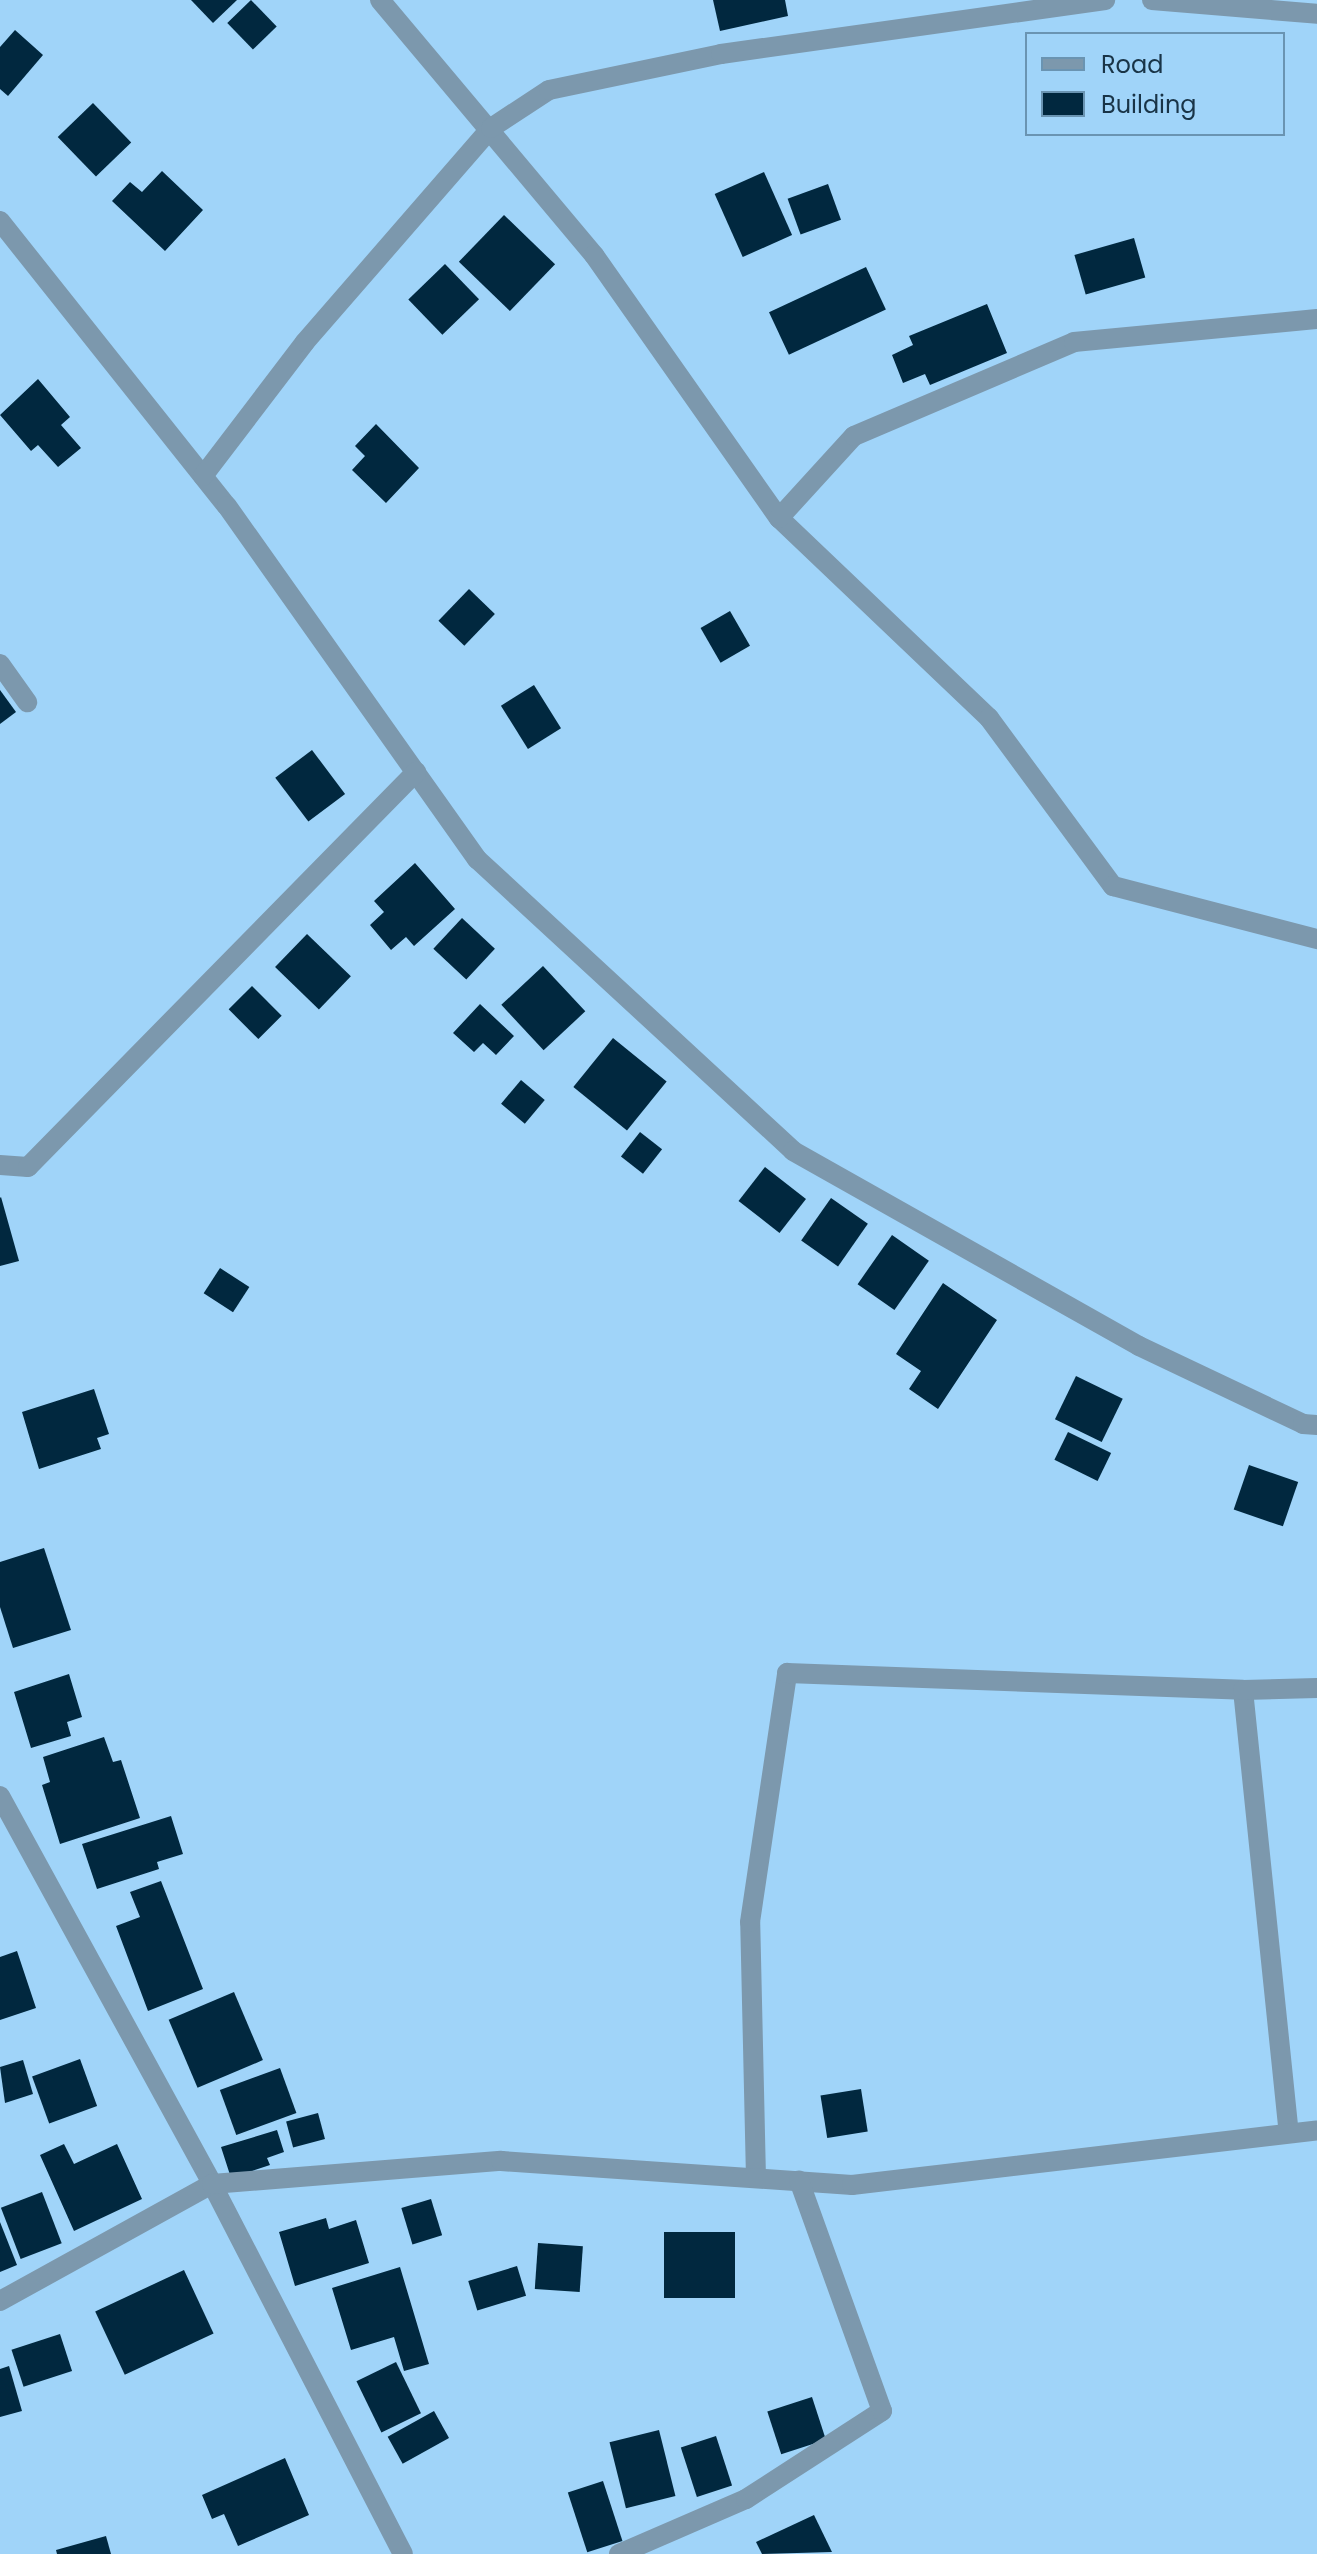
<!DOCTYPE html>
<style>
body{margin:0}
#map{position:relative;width:1317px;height:2554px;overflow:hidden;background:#a0d4f9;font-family:Poppins,sans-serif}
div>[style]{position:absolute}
.building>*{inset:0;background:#01283f;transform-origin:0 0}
.minor>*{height:20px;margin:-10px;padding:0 10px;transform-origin:10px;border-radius:10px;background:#7c98ad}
span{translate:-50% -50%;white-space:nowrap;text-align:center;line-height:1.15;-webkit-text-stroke:8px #a0d4f9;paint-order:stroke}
.legend{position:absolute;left:1025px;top:32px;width:260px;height:104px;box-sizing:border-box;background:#a0d4f9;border:2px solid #6a94b2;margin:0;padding:10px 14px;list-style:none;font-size:24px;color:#193447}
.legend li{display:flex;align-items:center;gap:16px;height:40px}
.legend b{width:40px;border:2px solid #6a94b2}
</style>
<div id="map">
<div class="building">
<i style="clip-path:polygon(191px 0,237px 0,213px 23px)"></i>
<i style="left:251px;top:0;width:37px;height:33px;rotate:46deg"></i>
<i style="clip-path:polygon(713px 0,785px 0,788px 16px,720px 31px)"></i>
<i style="clip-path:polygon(15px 30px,43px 55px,8px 96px,0 89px,0 47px)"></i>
<i style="left:93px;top:103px;width:55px;height:49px;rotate:46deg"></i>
<i style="clip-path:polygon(162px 171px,203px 210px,165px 251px,112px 201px,130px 182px,142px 192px)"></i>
<i style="left:764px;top:172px;width:69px;height:54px;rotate:66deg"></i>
<i style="left:828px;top:184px;width:38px;height:43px;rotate:70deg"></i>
<i style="left:504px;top:215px;width:71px;height:65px;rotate:44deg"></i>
<i style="left:1134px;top:238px;width:41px;height:62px;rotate:74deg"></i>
<i style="left:445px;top:264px;width:49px;height:51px;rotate:46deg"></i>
<i style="left:866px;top:267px;width:47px;height:107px;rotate:65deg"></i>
<i style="clip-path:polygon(987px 304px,1007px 353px,930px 385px,925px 374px,903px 383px,892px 355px,913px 345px,909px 336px)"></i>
<i style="clip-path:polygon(38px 379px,70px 417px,61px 425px,81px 448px,58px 467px,38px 445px,31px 451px,0 415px)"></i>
<i style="clip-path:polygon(376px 424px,419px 468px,386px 503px,352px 470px,365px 456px,355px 446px)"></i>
<i style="left:469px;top:589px;width:36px;height:44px;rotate:44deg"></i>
<i style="left:730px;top:611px;width:40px;height:34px;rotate:60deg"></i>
<i style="left:534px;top:685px;width:51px;height:39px;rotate:58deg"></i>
<i style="clip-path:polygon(0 690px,16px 712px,0 724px)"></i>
<i style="left:312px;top:750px;width:55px;height:46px;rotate:53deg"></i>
<i style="clip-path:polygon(415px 863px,455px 909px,414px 946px,406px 937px,391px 950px,370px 925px,384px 912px,374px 901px)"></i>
<i style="left:462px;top:918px;width:45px;height:42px;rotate:43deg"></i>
<i style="left:307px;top:934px;width:61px;height:46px;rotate:44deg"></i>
<i style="left:543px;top:966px;width:62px;height:57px;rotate:47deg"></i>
<i style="left:252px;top:986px;width:42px;height:33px;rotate:45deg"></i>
<i style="clip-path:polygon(480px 1004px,514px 1036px,496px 1055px,483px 1043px,474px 1052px,453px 1033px)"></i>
<i style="left:613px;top:1038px;width:69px;height:63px;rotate:39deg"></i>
<i style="left:521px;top:1080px;width:31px;height:31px;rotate:40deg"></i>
<i style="left:640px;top:1132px;width:28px;height:31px;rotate:38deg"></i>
<i style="left:765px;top:1167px;width:52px;height:43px;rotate:38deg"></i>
<i style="clip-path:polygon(1px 1197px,19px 1261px,0 1266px,0 1198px)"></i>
<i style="left:831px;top:1198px;width:45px;height:52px;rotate:35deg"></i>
<i style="left:892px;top:1235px;width:45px;height:60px;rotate:35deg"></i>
<i style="left:220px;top:1268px;width:35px;height:30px;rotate:33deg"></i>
<i style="clip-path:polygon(943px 1283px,997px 1320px,938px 1409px,909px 1389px,921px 1371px,896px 1354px)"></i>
<i style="left:1076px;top:1376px;width:52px;height:48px;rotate:26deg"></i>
<i style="clip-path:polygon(94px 1389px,109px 1434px,97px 1438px,101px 1449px,39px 1469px,22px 1412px)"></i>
<i style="left:1068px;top:1432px;width:48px;height:31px;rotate:26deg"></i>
<i style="left:1249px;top:1465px;width:52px;height:47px;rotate:19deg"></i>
<i style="clip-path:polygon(44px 1548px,71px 1630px,13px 1648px,0 1607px,0 1562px)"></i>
<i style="clip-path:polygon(69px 1674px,82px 1717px,67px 1722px,71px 1736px,31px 1748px,14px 1692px)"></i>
<i style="clip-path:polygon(104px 1737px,113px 1762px,121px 1760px,140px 1818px,60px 1844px,42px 1785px,50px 1782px,43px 1757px)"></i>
<i style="clip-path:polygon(171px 1816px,183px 1854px,157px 1862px,159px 1869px,97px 1889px,82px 1844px)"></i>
<i style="clip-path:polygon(161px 1881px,203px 1989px,148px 2011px,116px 1926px,140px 1917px,130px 1892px)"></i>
<i style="clip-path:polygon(17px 1951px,36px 2008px,0 2020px,0 1957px)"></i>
<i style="left:234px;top:1992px;width:74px;height:71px;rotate:67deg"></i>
<i style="left:80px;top:2059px;width:50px;height:51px;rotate:70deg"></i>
<i style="clip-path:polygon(23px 2060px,33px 2094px,5px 2103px,0 2067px)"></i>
<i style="left:280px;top:2068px;width:48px;height:64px;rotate:70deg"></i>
<i style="left:861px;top:2089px;width:43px;height:41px;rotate:81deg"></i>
<i style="left:318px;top:2113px;width:27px;height:33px;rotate:75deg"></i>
<i style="clip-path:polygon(277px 2130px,284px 2152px,267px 2158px,270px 2165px,231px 2178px,221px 2147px)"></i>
<i style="clip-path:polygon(64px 2144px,74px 2164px,117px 2144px,142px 2199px,74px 2231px,40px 2155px)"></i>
<i style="left:42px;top:2192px;width:55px;height:44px;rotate:69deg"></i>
<i style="left:431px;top:2199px;width:38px;height:31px;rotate:73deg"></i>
<i style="clip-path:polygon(326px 2218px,329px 2229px,356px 2220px,369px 2263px,295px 2286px,279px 2232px)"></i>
<i style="clip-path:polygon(0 2222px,17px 2265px,0 2272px)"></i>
<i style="left:664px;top:2232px;width:71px;height:66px"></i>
<i style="left:538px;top:2243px;width:45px;height:46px;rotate:4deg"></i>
<i style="left:517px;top:2266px;width:31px;height:51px;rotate:73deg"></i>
<i style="clip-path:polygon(400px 2267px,429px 2364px,404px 2371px,394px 2337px,351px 2350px,332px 2288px)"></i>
<i style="left:184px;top:2270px;width:70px;height:98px;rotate:65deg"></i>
<i style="left:60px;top:2334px;width:39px;height:51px;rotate:72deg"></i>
<i style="left:396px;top:2362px;width:57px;height:44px;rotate:64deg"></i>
<i style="clip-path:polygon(9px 2366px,22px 2411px,0 2417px,0 2369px)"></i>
<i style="left:812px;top:2397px;width:45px;height:47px;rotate:72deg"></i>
<i style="left:434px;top:2411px;width:31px;height:53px;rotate:61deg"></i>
<i style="left:659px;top:2430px;width:68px;height:51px;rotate:76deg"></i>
<i style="left:716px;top:2436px;width:52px;height:37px;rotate:72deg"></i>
<i style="clip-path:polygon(285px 2458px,309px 2515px,238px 2546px,224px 2514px,212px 2519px,202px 2495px)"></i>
<i style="left:603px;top:2481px;width:63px;height:37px;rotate:72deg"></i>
<i style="clip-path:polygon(814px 2515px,832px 2552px,762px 2554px,756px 2542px)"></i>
<i style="clip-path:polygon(106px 2536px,111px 2554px,57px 2554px,56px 2550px)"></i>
</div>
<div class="minor">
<i style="left:380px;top:0;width:333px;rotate:50deg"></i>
<i style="left:594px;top:255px;width:322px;rotate:54.9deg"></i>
<i style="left:779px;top:518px;width:290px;rotate:43.6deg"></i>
<i style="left:989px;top:718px;width:209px;rotate:53.6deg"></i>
<i style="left:1113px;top:886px;width:211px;rotate:14.6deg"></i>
<i style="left:1152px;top:0;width:166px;rotate:4.8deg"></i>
<i style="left:0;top:221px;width:364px;rotate:51.5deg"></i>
<i style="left:227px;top:506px;width:433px;rotate:54.7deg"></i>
<i style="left:477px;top:859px;width:430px;rotate:42.7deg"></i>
<i style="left:793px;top:1151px;width:397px;rotate:29.4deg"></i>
<i style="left:1139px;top:1346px;width:182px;rotate:25.4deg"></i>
<i style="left:1303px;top:1424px;width:14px;rotate:4deg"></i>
<i style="left:203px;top:476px;width:168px;rotate:-52.7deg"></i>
<i style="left:305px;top:342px;width:284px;rotate:-49deg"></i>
<i style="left:491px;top:128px;width:69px;rotate:-33.2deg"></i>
<i style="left:549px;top:90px;width:176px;rotate:-11.8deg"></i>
<i style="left:721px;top:54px;width:388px;rotate:-8deg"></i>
<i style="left:779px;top:518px;width:111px;rotate:-47.6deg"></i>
<i style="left:854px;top:436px;width:239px;rotate:-23.1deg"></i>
<i style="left:1074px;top:342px;width:244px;rotate:-5.4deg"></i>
<i style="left:0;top:664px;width:47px;rotate:54.6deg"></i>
<i style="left:0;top:1165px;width:28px;rotate:4deg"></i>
<i style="left:28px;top:1167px;width:554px;rotate:-45.51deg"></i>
<i style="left:1243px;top:1690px;width:445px;rotate:84.1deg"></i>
<i style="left:0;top:1796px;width:442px;rotate:61.3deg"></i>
<i style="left:212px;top:2184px;width:416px;rotate:62.7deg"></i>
<i style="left:756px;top:2178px;width:256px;rotate:-91.3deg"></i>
<i style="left:750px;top:1922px;width:252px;rotate:-81.5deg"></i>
<i style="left:787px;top:1673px;width:456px;rotate:2.1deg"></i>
<i style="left:1243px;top:1690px;width:74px;rotate:-1.5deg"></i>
<i style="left:0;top:2301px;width:242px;rotate:-28.9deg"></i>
<i style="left:212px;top:2184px;width:290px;rotate:-4.6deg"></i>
<i style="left:501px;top:2161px;width:352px;rotate:3.9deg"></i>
<i style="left:852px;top:2185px;width:468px;rotate:-6.7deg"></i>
<i style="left:619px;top:2554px;width:138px;rotate:-23.4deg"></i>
<i style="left:746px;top:2499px;width:162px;rotate:-32.9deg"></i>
<i style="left:882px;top:2411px;width:245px;rotate:-109.8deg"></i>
</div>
<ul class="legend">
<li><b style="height:10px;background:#7c98ad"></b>Road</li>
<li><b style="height:22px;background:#01283f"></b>Building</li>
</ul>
</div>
